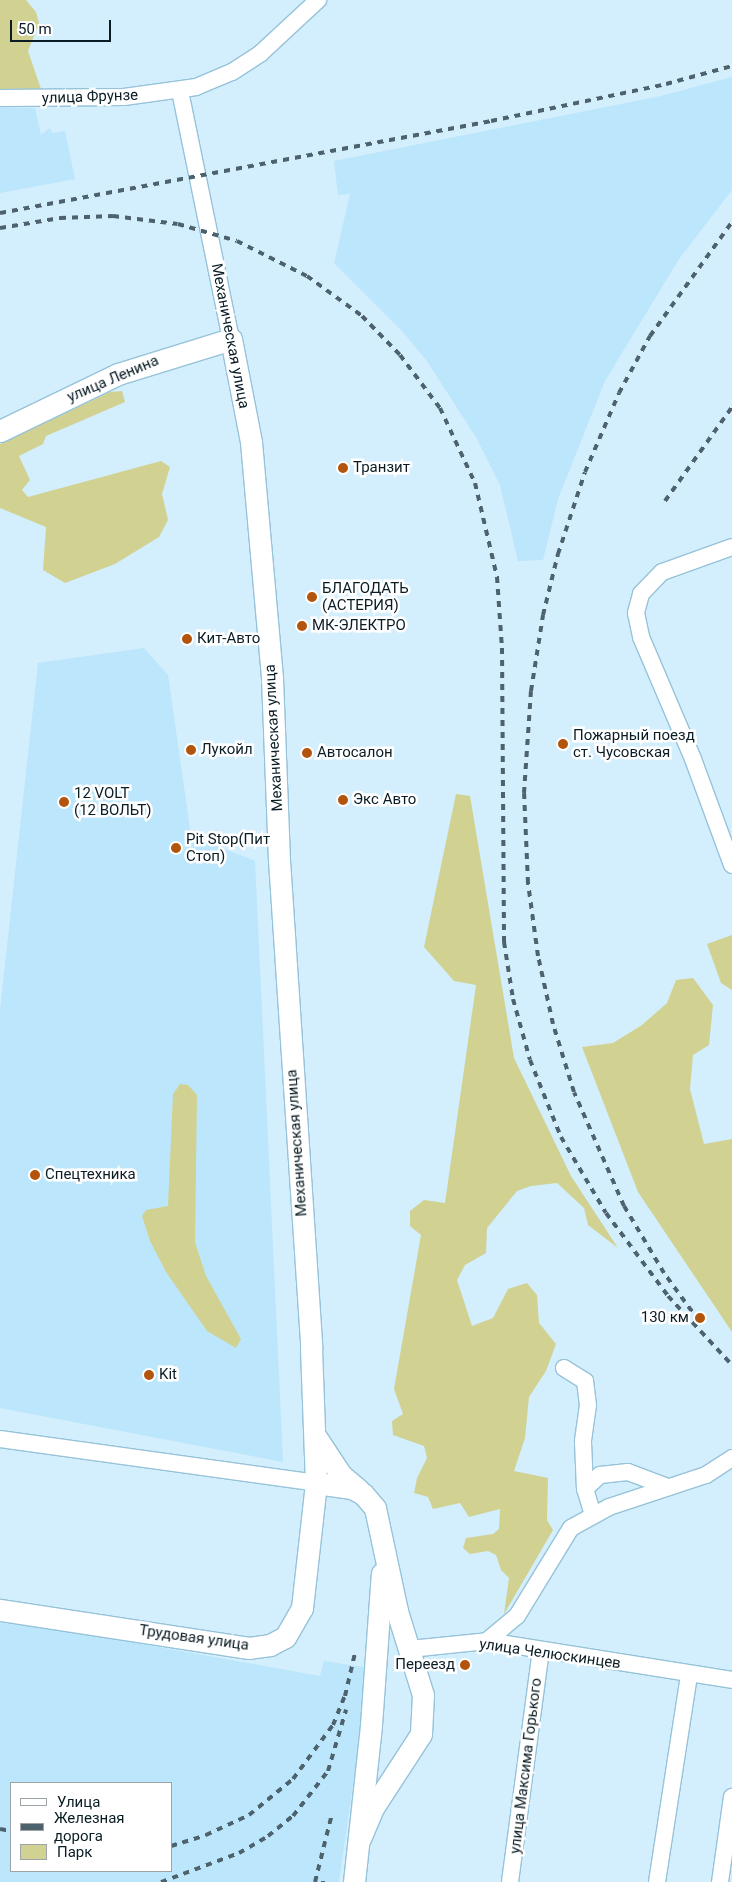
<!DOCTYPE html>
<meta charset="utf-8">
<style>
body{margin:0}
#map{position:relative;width:732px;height:1882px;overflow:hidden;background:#d3eefc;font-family:Roboto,sans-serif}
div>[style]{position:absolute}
.built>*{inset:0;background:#bbe6fc}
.green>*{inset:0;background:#d1d291}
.roads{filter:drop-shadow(1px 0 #96c3d9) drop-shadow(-1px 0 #96c3d9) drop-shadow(0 1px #96c3d9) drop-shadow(0 -1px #96c3d9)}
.minor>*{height:16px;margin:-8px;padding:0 8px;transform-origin:8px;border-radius:8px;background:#fff}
.major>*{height:21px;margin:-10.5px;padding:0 10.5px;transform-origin:10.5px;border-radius:10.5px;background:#fff}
.rail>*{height:4px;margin-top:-2px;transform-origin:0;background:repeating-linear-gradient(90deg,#4d626c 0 6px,transparent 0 12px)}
.dots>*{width:14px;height:14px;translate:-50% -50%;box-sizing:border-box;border:2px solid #fff;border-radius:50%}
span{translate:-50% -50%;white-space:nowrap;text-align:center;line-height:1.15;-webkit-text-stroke:5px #fff;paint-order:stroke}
.street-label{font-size:15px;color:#0a1c24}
.poi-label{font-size:15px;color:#0a1c24}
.left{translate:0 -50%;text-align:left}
.right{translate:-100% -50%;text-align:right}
.legend{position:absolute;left:10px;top:1782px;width:162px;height:90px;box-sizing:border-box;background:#fff;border:1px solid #9da4a7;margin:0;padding:6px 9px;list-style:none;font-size:15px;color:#0a1c24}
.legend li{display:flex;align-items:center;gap:10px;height:25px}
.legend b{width:25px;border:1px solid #9da4a7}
.scale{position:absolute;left:10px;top:20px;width:101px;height:22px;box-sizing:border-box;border:2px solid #0a1c24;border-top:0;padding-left:6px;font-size:15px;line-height:18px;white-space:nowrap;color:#0a1c24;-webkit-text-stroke:4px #fff;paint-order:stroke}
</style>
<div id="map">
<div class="built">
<i style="clip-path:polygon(732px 77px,732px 190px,679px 259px,605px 381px,558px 499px,543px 560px,518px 561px,500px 485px,477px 439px,427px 361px,402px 331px,334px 263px,350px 194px,338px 195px,334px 161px,661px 96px)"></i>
<i style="clip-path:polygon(0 107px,35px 108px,41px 135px,50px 128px,52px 133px,65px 131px,75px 179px,0 193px)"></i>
<i style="clip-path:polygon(144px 648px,168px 675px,191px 836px,255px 861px,283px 1462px,0 1408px,0 1010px,38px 663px)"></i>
<i style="clip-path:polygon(evenodd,0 1623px,57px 1629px,320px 1676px,324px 1661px,370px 1668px,339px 1882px,0 1882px,0 1623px,11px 1783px,171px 1783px,171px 1871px,11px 1871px,11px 1783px)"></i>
</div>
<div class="green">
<i style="clip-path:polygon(0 0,26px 0,36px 12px,39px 23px,28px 51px,41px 89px,0 89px)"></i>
<i style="clip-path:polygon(122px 391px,125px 402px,46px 436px,43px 444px,19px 456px,30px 480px,22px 490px,28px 497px,161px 461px,170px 467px,162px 494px,168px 520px,159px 537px,115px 564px,65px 583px,43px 570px,46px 527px,0 508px,0 444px,110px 392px)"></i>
<i style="clip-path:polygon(456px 794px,470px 796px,514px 1058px,571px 1176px,618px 1248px,588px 1225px,584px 1208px,557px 1183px,531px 1186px,517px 1191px,487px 1228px,486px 1253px,465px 1265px,457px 1280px,472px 1326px,493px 1318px,508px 1289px,527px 1283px,537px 1295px,539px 1323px,556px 1344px,546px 1371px,529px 1397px,525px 1438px,514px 1471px,548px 1478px,547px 1520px,553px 1530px,504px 1614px,509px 1578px,501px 1570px,496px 1555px,488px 1551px,470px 1554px,463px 1548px,466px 1538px,493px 1534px,499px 1529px,500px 1509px,469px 1517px,460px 1503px,433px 1509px,428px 1497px,414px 1493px,417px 1478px,427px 1458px,424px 1446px,393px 1435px,392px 1421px,403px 1414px,394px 1389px,421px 1235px,410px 1226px,410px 1211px,424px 1200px,445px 1203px,476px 985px,454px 981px,424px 947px)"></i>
<i style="clip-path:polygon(732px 935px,732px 990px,721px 983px,707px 944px)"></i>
<i style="clip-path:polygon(693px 978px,713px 1005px,709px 1045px,693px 1055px,690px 1089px,704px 1144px,732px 1139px,732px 1332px,638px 1192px,582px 1047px,613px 1043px,642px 1025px,667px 1003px,676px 980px)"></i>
<i style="clip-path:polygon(180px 1084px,188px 1085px,197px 1095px,195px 1242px,206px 1276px,241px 1339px,236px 1348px,207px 1331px,166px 1272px,150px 1241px,142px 1216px,146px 1210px,168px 1206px,173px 1094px)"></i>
</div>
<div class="roads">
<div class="minor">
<i style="left:180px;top:91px;width:253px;rotate:78.4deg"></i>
<i style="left:0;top:98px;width:124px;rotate:-0.5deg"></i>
<i style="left:124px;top:97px;width:73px;rotate:-7.9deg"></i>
<i style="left:196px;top:87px;width:39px;rotate:-23deg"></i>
<i style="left:232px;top:72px;width:35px;rotate:-33deg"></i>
<i style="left:261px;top:53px;width:78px;rotate:-42.9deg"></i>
<i style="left:732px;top:547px;width:74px;rotate:160.3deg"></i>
<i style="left:662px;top:572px;width:30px;rotate:134deg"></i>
<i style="left:641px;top:594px;width:20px;rotate:105deg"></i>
<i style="left:636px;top:613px;width:25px;rotate:78deg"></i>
<i style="left:641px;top:637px;width:133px;rotate:66.9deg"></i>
<i style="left:693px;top:759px;width:113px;rotate:69.8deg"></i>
<i style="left:564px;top:1368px;width:25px;rotate:32deg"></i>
<i style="left:585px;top:1381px;width:24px;rotate:83deg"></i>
<i style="left:588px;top:1405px;width:37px;rotate:98deg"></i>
<i style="left:583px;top:1442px;width:47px;rotate:87.6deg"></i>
<i style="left:0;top:1439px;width:319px;rotate:7.9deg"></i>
<i style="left:593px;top:1515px;width:27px;rotate:-107deg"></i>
<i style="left:585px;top:1489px;width:21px;rotate:-43deg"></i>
<i style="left:600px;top:1475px;width:28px;rotate:-6deg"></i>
<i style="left:628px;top:1472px;width:43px;rotate:20.6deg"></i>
<i style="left:487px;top:1641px;width:39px;rotate:-40deg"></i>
<i style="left:517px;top:1616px;width:103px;rotate:-58.5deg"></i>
<i style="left:571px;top:1528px;width:43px;rotate:-28.9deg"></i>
<i style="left:609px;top:1507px;width:102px;rotate:-18.3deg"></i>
<i style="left:706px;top:1475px;width:31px;rotate:-33deg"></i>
<i style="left:410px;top:1649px;width:77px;rotate:-5.9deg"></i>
<i style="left:487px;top:1641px;width:248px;rotate:9deg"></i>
<i style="left:510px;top:1882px;width:234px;rotate:-82.4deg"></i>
<i style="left:657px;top:1882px;width:209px;rotate:-81.2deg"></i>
<i style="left:720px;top:1882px;width:86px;rotate:-82deg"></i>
</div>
<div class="major">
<i style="left:0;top:431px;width:131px;rotate:-25.8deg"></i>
<i style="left:118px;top:374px;width:118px;rotate:-17.2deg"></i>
<i style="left:231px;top:339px;width:105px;rotate:79deg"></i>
<i style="left:251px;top:442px;width:237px;rotate:84.9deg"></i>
<i style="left:272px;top:678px;width:182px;rotate:87.8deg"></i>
<i style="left:279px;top:860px;width:489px;rotate:86.2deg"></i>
<i style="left:311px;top:1348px;width:135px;rotate:87.9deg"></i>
<i style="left:316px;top:1483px;width:126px;rotate:96.4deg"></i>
<i style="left:302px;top:1608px;width:34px;rotate:120deg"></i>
<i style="left:285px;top:1637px;width:17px;rotate:152deg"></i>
<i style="left:270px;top:1645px;width:21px;rotate:172deg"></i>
<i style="left:249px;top:1648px;width:252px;rotate:-171.3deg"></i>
<i style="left:316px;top:1437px;width:45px;rotate:56.7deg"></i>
<i style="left:341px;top:1475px;width:23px;rotate:40deg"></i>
<i style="left:316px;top:1483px;width:36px;rotate:8deg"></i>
<i style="left:352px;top:1488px;width:13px;rotate:29deg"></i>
<i style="left:363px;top:1494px;width:18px;rotate:49deg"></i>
<i style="left:375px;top:1508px;width:105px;rotate:77.9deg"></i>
<i style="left:397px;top:1611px;width:88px;rotate:72.8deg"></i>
<i style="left:423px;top:1695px;width:39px;rotate:93deg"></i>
<i style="left:421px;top:1734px;width:88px;rotate:123deg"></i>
<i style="left:373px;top:1808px;width:33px;rotate:113deg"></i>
<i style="left:354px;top:1882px;width:158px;rotate:-83.8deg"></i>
<i style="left:371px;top:1725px;width:152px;rotate:-85.9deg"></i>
</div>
</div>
<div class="rail">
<i style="left:0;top:213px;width:500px;rotate:-10.6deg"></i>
<i style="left:491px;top:121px;width:179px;rotate:-11.9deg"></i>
<i style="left:666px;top:84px;width:68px;rotate:-15.3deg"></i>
<i style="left:0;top:228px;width:61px;rotate:-9.5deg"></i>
<i style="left:60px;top:218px;width:53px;rotate:-2.2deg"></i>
<i style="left:113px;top:216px;width:65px;rotate:7deg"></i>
<i style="left:178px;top:224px;width:61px;rotate:16.1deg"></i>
<i style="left:237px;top:241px;width:78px;rotate:26.6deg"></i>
<i style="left:307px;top:276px;width:68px;rotate:36deg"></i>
<i style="left:362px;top:316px;width:54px;rotate:45.7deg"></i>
<i style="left:400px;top:355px;width:66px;rotate:53deg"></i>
<i style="left:440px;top:408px;width:83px;rotate:65deg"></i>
<i style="left:475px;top:483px;width:97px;rotate:76.8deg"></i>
<i style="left:497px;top:577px;width:71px;rotate:86deg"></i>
<i style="left:502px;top:648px;width:294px;rotate:89.6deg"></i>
<i style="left:504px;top:942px;width:58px;rotate:81deg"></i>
<i style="left:513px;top:999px;width:63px;rotate:74.4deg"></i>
<i style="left:530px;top:1060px;width:83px;rotate:68.1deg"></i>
<i style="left:561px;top:1137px;width:88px;rotate:59.4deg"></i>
<i style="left:606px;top:1213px;width:104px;rotate:53.2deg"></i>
<i style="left:668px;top:1296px;width:94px;rotate:47.2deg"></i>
<i style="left:665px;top:501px;width:115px;rotate:-54.5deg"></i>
<i style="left:699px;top:1321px;width:59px;rotate:-126.1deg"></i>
<i style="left:664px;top:1273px;width:78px;rotate:-120.8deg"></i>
<i style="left:624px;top:1206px;width:124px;rotate:-113.7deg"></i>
<i style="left:574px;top:1092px;width:71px;rotate:-107.2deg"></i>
<i style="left:553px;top:1024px;width:70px;rotate:-102.4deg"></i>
<i style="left:538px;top:956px;width:74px;rotate:-97.8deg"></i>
<i style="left:528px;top:883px;width:90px;rotate:-92.5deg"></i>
<i style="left:524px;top:793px;width:102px;rotate:-86.1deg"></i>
<i style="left:531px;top:691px;width:77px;rotate:-81deg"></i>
<i style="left:543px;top:615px;width:63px;rotate:-76.2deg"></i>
<i style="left:558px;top:554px;width:86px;rotate:-71.8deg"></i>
<i style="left:585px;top:472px;width:86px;rotate:-66.7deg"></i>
<i style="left:619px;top:393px;width:65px;rotate:-61.5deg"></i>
<i style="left:650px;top:336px;width:140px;rotate:-54.3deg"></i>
<i style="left:0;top:1829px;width:11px;rotate:10deg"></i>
<i style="left:171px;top:1846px;width:37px;rotate:-17deg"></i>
<i style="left:206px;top:1835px;width:47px;rotate:-24.9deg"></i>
<i style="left:249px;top:1815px;width:57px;rotate:-39.3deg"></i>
<i style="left:293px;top:1779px;width:67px;rotate:-53.5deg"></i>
<i style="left:333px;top:1725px;width:31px;rotate:-68deg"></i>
<i style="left:345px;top:1696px;width:44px;rotate:-76.9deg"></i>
<i style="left:161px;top:1882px;width:83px;rotate:-20.4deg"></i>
<i style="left:239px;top:1853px;width:34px;rotate:-30deg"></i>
<i style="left:268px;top:1836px;width:32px;rotate:-39deg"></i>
<i style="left:293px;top:1816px;width:57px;rotate:-52.1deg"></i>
<i style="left:328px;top:1771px;width:64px;rotate:-73.6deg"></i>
<i style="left:315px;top:1882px;width:70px;rotate:-76deg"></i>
<i style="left:323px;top:1882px;width:1px;rotate:-90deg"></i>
</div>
<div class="dots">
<i style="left:343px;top:468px;background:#b3540c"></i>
<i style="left:312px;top:597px;background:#b3540c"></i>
<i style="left:302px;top:626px;background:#b3540c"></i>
<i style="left:187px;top:639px;background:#b3540c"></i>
<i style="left:563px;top:744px;background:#b3540c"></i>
<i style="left:191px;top:750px;background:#b3540c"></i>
<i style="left:307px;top:753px;background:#b3540c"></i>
<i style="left:343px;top:800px;background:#b3540c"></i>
<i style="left:64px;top:802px;background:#b3540c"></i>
<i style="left:176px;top:848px;background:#b3540c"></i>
<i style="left:35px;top:1175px;background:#b3540c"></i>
<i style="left:700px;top:1318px;background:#b3540c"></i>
<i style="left:149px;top:1375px;background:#b3540c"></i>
<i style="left:465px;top:1665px;background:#b3540c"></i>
</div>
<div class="street-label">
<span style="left:90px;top:97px;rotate:-2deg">улица Фрунзе</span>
<span style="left:230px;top:336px;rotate:79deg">Механическая улица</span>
<span style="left:113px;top:379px;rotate:-23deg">улица Ленина</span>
<span style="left:274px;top:738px;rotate:-93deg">Механическая улица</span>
<span style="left:297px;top:1143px;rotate:-94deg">Механическая улица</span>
<span style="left:194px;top:1638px;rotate:8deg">Трудовая улица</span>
<span style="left:550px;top:1654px;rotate:8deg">улица Челюскинцев</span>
<span style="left:526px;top:1766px;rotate:-83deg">улица Максима Горького</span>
</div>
<div class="poi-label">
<span class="left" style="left:353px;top:468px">Транзит</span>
<span class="left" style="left:322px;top:597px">БЛАГОДАТЬ<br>(АСТЕРИЯ)</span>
<span class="left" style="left:312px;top:626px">МК-ЭЛЕКТРО</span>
<span class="left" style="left:197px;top:639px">Кит-Авто</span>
<span class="left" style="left:573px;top:744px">Пожарный поезд<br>ст. Чусовская</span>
<span class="left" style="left:201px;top:750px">Лукойл</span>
<span class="left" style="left:317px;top:753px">Автосалон</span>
<span class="left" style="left:74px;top:802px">12 VOLT<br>(12 ВОЛЬТ)</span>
<span class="left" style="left:353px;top:800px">Экс Авто</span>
<span class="left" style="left:186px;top:848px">Pit Stop(Пит<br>Стоп)</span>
<span class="left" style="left:45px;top:1175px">Спецтехника</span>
<span class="right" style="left:689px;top:1318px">130 км</span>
<span class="left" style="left:159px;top:1375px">Kit</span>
<span class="right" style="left:455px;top:1665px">Переезд</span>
</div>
<ul class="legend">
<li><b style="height:6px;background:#fff"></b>Улица</li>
<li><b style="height:6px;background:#4d626c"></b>Железная дорога</li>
<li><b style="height:14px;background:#d1d291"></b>Парк</li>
</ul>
<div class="scale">50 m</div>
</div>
